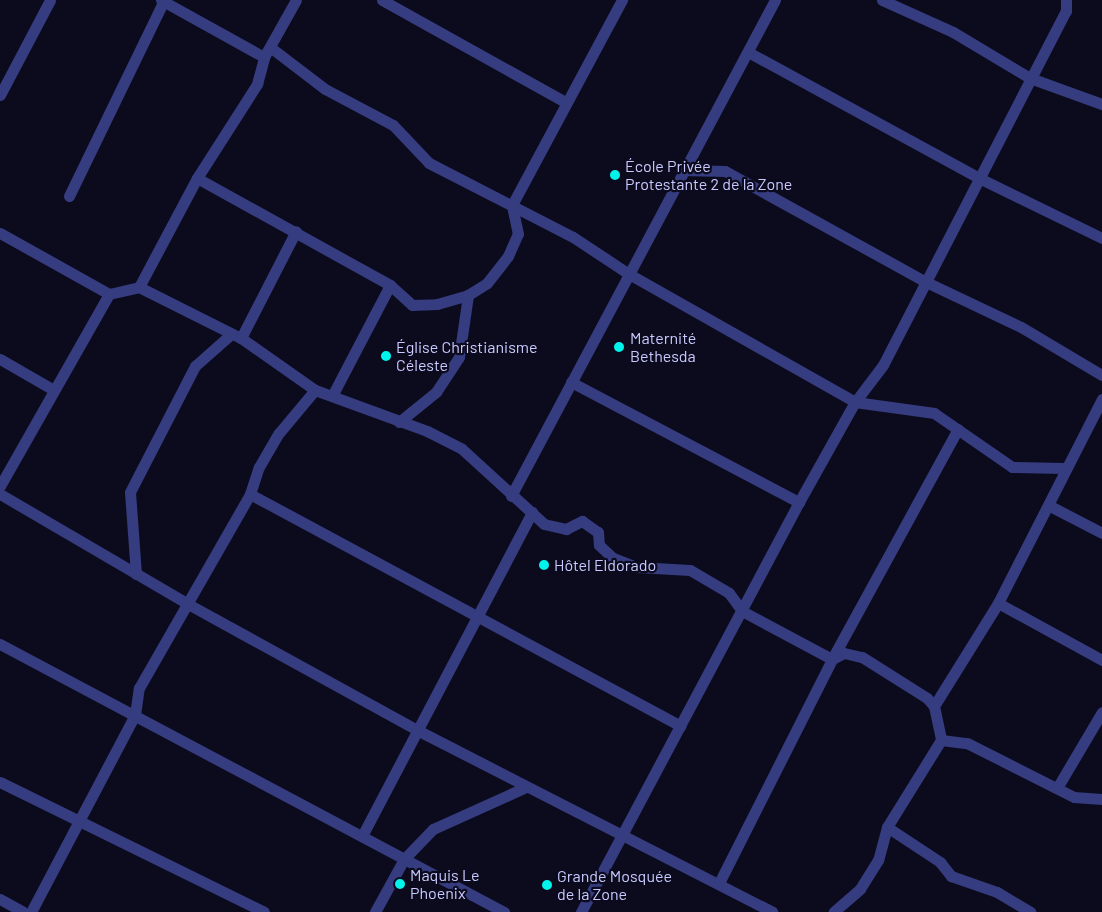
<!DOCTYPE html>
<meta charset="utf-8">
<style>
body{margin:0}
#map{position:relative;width:1102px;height:912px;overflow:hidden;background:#0c0b1e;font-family:Barlow,sans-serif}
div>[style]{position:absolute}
.minor>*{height:11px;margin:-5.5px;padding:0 5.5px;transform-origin:5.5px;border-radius:5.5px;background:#353c7f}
.dots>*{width:14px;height:14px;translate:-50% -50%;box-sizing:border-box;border:2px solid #0c0b1e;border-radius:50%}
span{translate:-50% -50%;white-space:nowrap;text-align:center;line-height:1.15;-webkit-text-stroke:4.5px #0c0b1e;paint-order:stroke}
.poi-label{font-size:16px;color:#c9caff}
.left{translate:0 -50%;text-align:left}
</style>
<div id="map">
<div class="minor">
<i style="left:161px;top:0;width:118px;rotate:29deg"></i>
<i style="left:382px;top:0;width:210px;rotate:29.1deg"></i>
<i style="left:882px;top:0;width:78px;rotate:24.3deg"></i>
<i style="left:953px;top:32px;width:90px;rotate:30.9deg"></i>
<i style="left:1030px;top:78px;width:77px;rotate:19.9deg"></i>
<i style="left:270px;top:47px;width:69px;rotate:37.4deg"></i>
<i style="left:325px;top:89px;width:77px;rotate:27.9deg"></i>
<i style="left:393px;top:125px;width:52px;rotate:46.5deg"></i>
<i style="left:429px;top:163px;width:162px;rotate:27.2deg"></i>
<i style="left:573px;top:237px;width:67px;rotate:33.5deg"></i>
<i style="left:629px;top:274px;width:260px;rotate:29.5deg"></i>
<i style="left:855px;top:402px;width:80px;rotate:7.9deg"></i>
<i style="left:934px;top:413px;width:95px;rotate:34.7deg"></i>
<i style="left:1012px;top:467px;width:51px;rotate:1.1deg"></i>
<i style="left:748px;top:52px;width:263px;rotate:28.6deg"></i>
<i style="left:979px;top:178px;width:137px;rotate:26deg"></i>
<i style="left:0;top:95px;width:107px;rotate:-62.2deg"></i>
<i style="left:681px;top:170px;width:44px;rotate:1.3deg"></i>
<i style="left:725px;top:171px;width:227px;rotate:28.9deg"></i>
<i style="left:924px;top:281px;width:107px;rotate:25.4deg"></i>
<i style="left:1021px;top:327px;width:94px;rotate:30.7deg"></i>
<i style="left:197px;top:178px;width:221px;rotate:29deg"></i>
<i style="left:390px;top:285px;width:30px;rotate:42deg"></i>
<i style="left:412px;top:305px;width:25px;rotate:-2deg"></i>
<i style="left:437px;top:304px;width:32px;rotate:-16deg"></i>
<i style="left:69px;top:196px;width:218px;rotate:-64.1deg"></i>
<i style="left:0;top:233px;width:125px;rotate:29.2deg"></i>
<i style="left:109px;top:294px;width:31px;rotate:-13deg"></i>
<i style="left:139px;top:287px;width:114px;rotate:26.6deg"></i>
<i style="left:241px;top:338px;width:90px;rotate:35.1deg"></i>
<i style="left:315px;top:390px;width:119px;rotate:20.1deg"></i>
<i style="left:427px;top:431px;width:39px;rotate:27deg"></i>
<i style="left:462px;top:449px;width:111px;rotate:42.4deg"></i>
<i style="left:544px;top:524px;width:23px;rotate:13deg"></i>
<i style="left:566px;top:529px;width:18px;rotate:-27deg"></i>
<i style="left:582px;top:521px;width:19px;rotate:35deg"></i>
<i style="left:598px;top:532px;width:13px;rotate:86deg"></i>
<i style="left:599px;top:545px;width:19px;rotate:43deg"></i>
<i style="left:613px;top:558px;width:26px;rotate:21deg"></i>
<i style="left:637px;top:567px;width:53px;rotate:3.2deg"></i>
<i style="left:690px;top:570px;width:45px;rotate:30.5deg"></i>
<i style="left:729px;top:593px;width:22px;rotate:54deg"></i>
<i style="left:742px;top:611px;width:102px;rotate:28.1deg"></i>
<i style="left:832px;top:659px;width:13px;rotate:-27deg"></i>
<i style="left:844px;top:653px;width:18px;rotate:13deg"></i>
<i style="left:862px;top:657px;width:77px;rotate:32.2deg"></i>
<i style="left:927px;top:698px;width:11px;rotate:49deg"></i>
<i style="left:934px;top:706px;width:35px;rotate:78deg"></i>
<i style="left:941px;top:740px;width:102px;rotate:121.8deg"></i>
<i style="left:887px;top:827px;width:34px;rotate:105deg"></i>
<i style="left:878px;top:860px;width:34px;rotate:122deg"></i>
<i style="left:860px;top:889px;width:35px;rotate:139deg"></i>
<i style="left:139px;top:287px;width:123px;rotate:-62deg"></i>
<i style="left:197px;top:178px;width:112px;rotate:-57.4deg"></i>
<i style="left:257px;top:84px;width:28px;rotate:-75deg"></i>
<i style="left:264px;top:57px;width:65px;rotate:-60.7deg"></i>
<i style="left:241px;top:338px;width:120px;rotate:-62.8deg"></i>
<i style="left:0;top:359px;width:62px;rotate:29.9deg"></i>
<i style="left:571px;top:382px;width:258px;rotate:27.8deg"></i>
<i style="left:332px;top:396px;width:125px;rotate:-62.4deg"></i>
<i style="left:399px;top:422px;width:48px;rotate:-39deg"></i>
<i style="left:436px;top:392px;width:42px;rotate:-56.7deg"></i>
<i style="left:459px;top:357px;width:63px;rotate:-81.7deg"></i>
<i style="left:468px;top:295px;width:22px;rotate:-32deg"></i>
<i style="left:487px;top:283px;width:34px;rotate:-52deg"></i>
<i style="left:508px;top:256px;width:24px;rotate:-66deg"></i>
<i style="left:518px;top:234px;width:30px;rotate:-102deg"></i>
<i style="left:512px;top:205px;width:233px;rotate:-61.8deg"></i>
<i style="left:0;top:486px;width:221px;rotate:-60.4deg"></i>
<i style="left:0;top:494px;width:218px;rotate:30.3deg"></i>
<i style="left:188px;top:604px;width:261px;rotate:28.8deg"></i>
<i style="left:417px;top:730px;width:399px;rotate:27.1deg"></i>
<i style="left:250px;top:494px;width:489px;rotate:28.3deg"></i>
<i style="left:511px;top:496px;width:562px;rotate:-61.98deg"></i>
<i style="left:1050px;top:506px;width:59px;rotate:27.4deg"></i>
<i style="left:136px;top:574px;width:82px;rotate:-94.2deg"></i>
<i style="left:130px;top:492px;width:142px;rotate:-62.7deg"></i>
<i style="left:195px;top:366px;width:47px;rotate:-41.5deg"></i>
<i style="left:998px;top:603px;width:119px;rotate:28.7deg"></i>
<i style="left:0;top:644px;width:571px;rotate:28deg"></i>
<i style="left:934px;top:706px;width:121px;rotate:-58.1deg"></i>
<i style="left:998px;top:603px;width:229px;rotate:-63deg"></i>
<i style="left:941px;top:740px;width:26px;rotate:7deg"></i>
<i style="left:967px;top:743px;width:120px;rotate:26.8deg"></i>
<i style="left:1074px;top:797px;width:28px;rotate:4deg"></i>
<i style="left:0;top:782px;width:294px;rotate:26.2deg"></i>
<i style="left:1057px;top:788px;width:88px;rotate:-59.4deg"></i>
<i style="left:887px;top:827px;width:64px;rotate:33.4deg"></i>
<i style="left:940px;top:862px;width:18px;rotate:52deg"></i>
<i style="left:951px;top:876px;width:49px;rotate:19.2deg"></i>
<i style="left:997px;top:892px;width:39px;rotate:31deg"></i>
<i style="left:362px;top:836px;width:366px;rotate:-62.3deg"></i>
<i style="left:719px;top:883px;width:251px;rotate:-63.2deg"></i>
<i style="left:832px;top:659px;width:262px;rotate:-61.3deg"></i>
<i style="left:0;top:899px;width:26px;rotate:29deg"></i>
<i style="left:31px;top:912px;width:223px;rotate:-62.2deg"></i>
<i style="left:135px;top:715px;width:27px;rotate:-82deg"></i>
<i style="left:139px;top:688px;width:224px;rotate:-60.2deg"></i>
<i style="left:250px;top:494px;width:28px;rotate:-72deg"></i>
<i style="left:259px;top:467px;width:39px;rotate:-60deg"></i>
<i style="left:279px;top:433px;width:56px;rotate:-50.1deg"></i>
<i style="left:375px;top:912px;width:60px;rotate:-61.3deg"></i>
<i style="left:404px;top:859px;width:42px;rotate:-46deg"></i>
<i style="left:433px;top:829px;width:102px;rotate:-24.3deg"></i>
<i style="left:581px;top:912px;width:464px;rotate:-62deg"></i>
<i style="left:799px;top:502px;width:115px;rotate:-60.8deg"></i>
<i style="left:855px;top:402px;width:46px;rotate:-52.9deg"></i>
<i style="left:883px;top:365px;width:399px;rotate:-62.7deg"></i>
<i style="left:1066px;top:11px;width:11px;rotate:-90deg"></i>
</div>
<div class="dots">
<i style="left:615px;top:175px;background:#00f4ec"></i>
<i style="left:619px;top:347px;background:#00f4ec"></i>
<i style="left:386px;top:356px;background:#00f4ec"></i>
<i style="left:544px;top:565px;background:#00f4ec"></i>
<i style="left:400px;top:884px;background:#00f4ec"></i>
<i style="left:547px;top:885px;background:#00f4ec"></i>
</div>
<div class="poi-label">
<span class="left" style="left:625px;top:175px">École Privée<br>Protestante 2 de la Zone</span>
<span class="left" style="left:630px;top:347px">Maternité<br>Bethesda</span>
<span class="left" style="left:396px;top:356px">Église Christianisme<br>Céleste</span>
<span class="left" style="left:554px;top:565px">Hôtel Eldorado</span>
<span class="left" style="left:410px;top:884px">Maquis Le<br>Phoenix</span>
<span class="left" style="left:557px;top:885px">Grande Mosquée<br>de la Zone</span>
</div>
</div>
